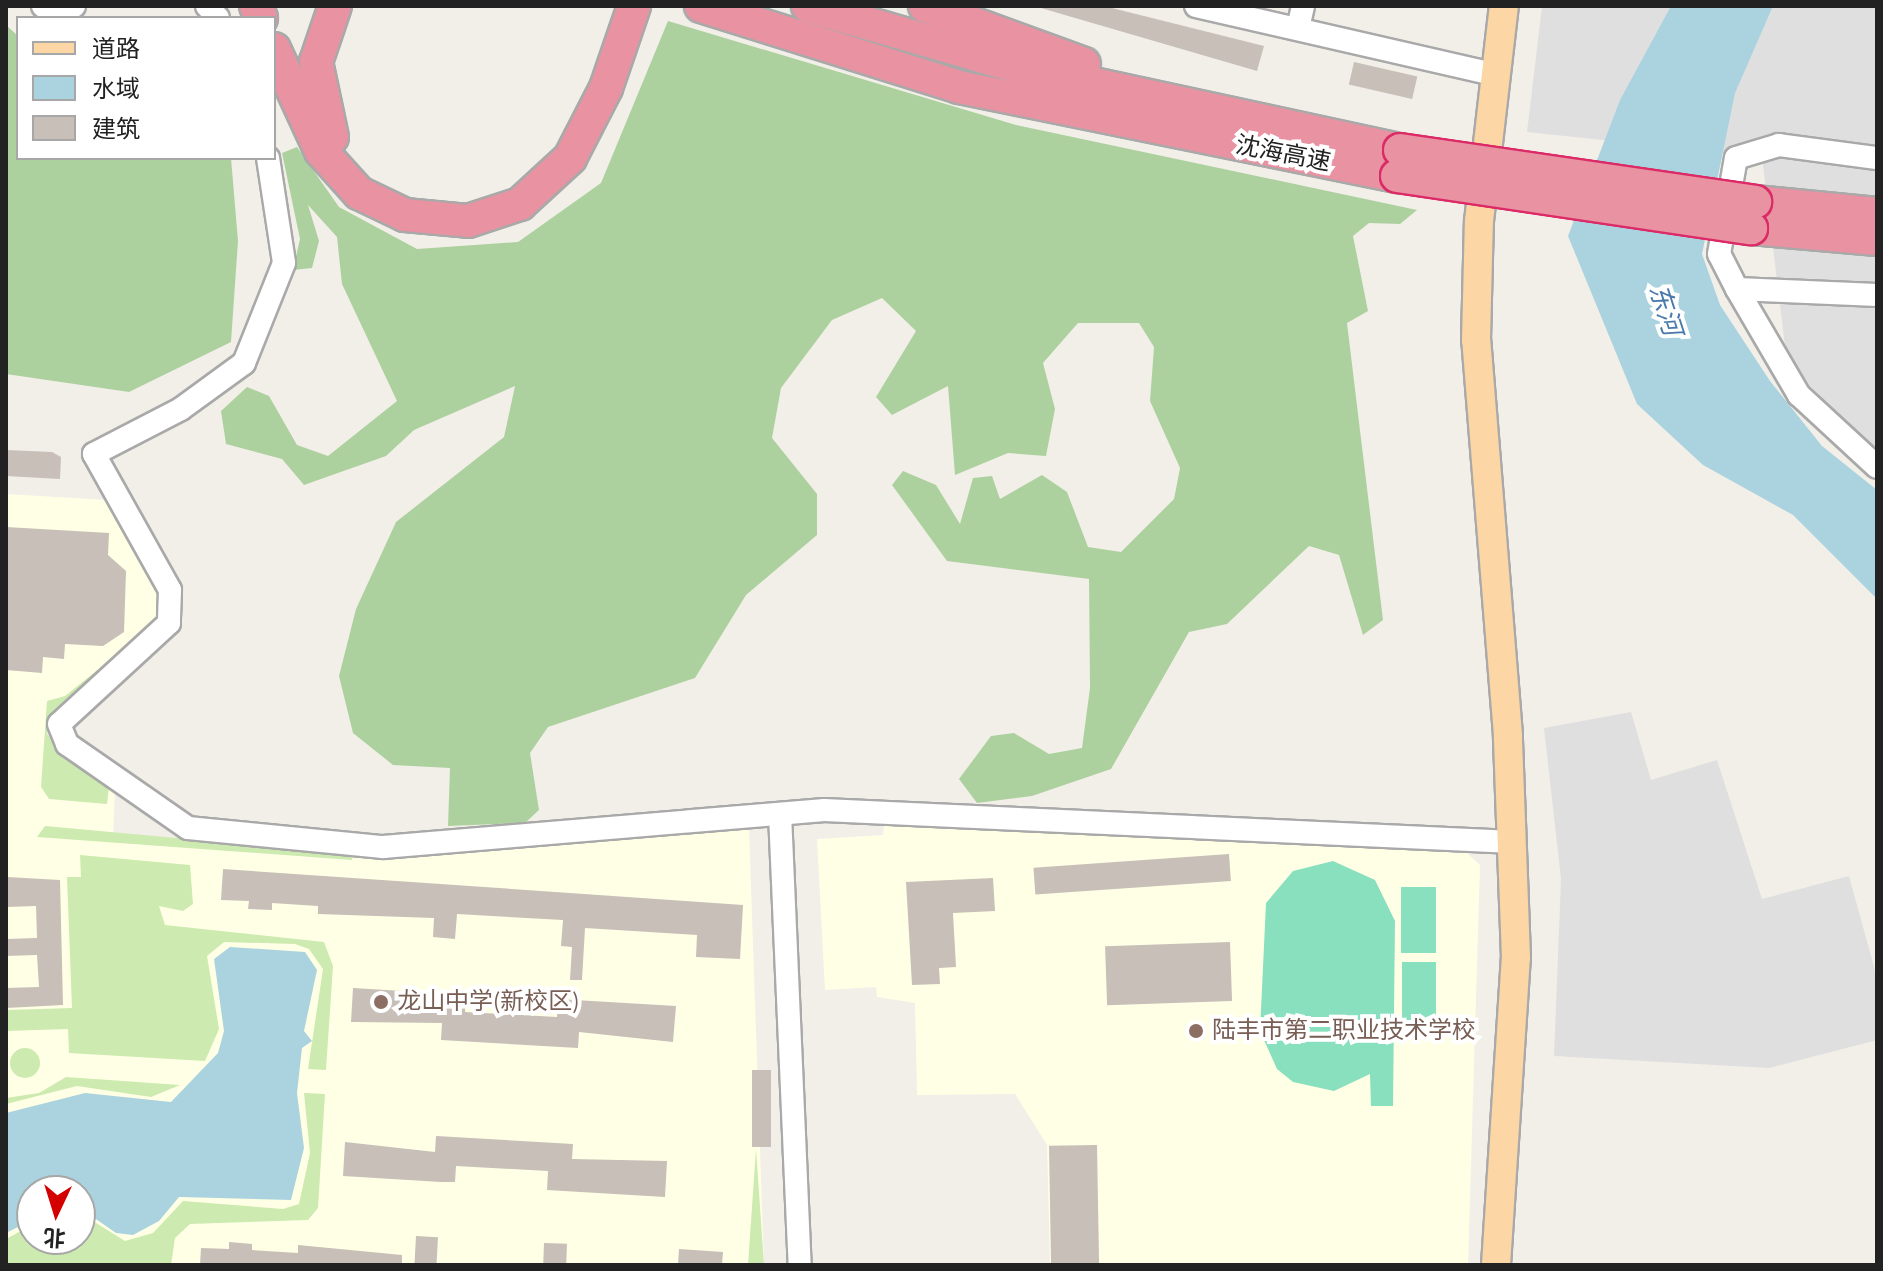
<!DOCTYPE html>
<meta charset="utf-8">
<style>
body{margin:0}
#map{position:relative;width:1883px;height:1271px;overflow:hidden;background:#f2efe9;font-family:"Source Sans 3","Noto Sans SC",sans-serif}
div>[style]{position:absolute}
.residential>*{inset:0;background:#e0dfdf}
.education>*{inset:0;background:#ffffe5}
.grass>*{inset:0;background:#cdebb0}
.round{border-radius:50%}
.forest>*{inset:0;background:#add19e}
.pitch>*{inset:0;background:#88e0be;transform-origin:0 0}
.water>*{inset:0;background:#aad3df}
.building>*{inset:0;background:#c7bfb8;transform-origin:0 0}
.roads{filter:drop-shadow(2px 0 #a9a9a9) drop-shadow(-2px 0 #a9a9a9) drop-shadow(0 2px #a9a9a9) drop-shadow(0 -2px #a9a9a9)}
.minor>*{height:22px;margin:-11px;padding:0 11px;transform-origin:11px;border-radius:11px;background:#fff}
.major>*{height:28px;margin:-14px;padding:0 14px;transform-origin:14px;border-radius:14px;background:#fcd6a4}
.highway>*{height:32px;margin:-16px;padding:0 16px;transform-origin:16px;border-radius:16px;background:#e892a2}
.bridges{filter:drop-shadow(2px 0 #dc2a67) drop-shadow(-2px 0 #dc2a67) drop-shadow(0 2px #dc2a67) drop-shadow(0 -2px #dc2a67)}
.highway-bridge>*{height:32px;margin:-16px;padding:0 16px;transform-origin:16px;border-radius:16px;background:#e892a2}
.dots>*{width:22px;height:22px;translate:-50% -50%;box-sizing:border-box;border:4px solid #fff;border-radius:50%}
span{translate:-50% -50%;white-space:nowrap;text-align:center;line-height:1.15;-webkit-text-stroke:8px #fff;paint-order:stroke}
.street-label{font-size:24px;color:#222}
.education-label{font-size:24px;color:#785e54}
.left{translate:0 -50%;text-align:left}
.water-label{font-size:26px;color:#4a7aab;font-style:italic}
.frame{position:absolute;inset:0;border:8px solid #222;pointer-events:none}
.legend{position:absolute;left:16px;top:16px;width:260px;height:144px;box-sizing:border-box;background:#fff;border:2px solid #a7a7a7;margin:0;padding:10px 14px;list-style:none;font-size:24px;color:#222}
.legend li{display:flex;align-items:center;gap:16px;height:40px}
.legend b{width:40px;border:2px solid #a7a7a7}
.north{position:absolute;left:16px;top:1175px;width:80px;height:80px;box-sizing:border-box;background:#fff;border:2px solid #a7a7a7;border-radius:50%;rotate:184deg;font-size:22px;font-weight:700;line-height:32px;text-align:center;color:#222}
.north::after{content:'';display:block;margin:auto;width:28px;height:36px;background:#d40000;clip-path:polygon(50% 0,100% 100%,50% 72%,0 100%)}
</style>
<div id="map">
<div class="residential">
<i style="clip-path:polygon(1542px 6px,1877px 6px,1877px 452px,1787px 363px,1762px 157px,1527px 132px)"></i>
<i style="clip-path:polygon(1631px 712px,1651px 780px,1717px 760px,1762px 899px,1849px 876px,1877px 978px,1877px 1040px,1769px 1068px,1554px 1056px,1561px 879px,1544px 728px)"></i>
</div>
<div class="education">
<i style="clip-path:polygon(evenodd,6px 494px,107px 500px,167px 604px,160px 625px,48px 719px,47px 734px,69px 759px,115px 791px,113px 837px,404px 854px,749px 828px,764px 1265px,6px 1265px,6px 494px,32px 1191px,80px 1191px,80px 1239px,32px 1239px,32px 1191px)"></i>
<i style="clip-path:polygon(884px 825px,1467px 853px,1480px 865px,1468px 1265px,1050px 1265px,1047px 1145px,1015px 1094px,917px 1095px,915px 1003px,877px 997px,876px 987px,825px 990px,817px 839px,883px 835px)"></i>
</div>
<div class="grass">
<i style="clip-path:polygon(166px 615px,48px 719px,47px 734px,69px 759px,109px 787px,107px 804px,49px 799px,41px 787px,47px 701px,65px 696px)"></i>
<i style="clip-path:polygon(45px 826px,353px 854px,352px 860px,37px 837px)"></i>
<i style="clip-path:polygon(80px 855px,190px 865px,193px 904px,183px 911px,159px 906px,165px 925px,324px 942px,333px 966px,326px 1070px,308px 1069px,323px 969px,309px 949px,295px 944px,224px 942px,207px 956px,219px 1029px,205px 1061px,69px 1053px,68px 1029px,6px 1031px,6px 1010px,72px 1008px,67px 877px,81px 877px)"></i>
<i class="round" style="left:10px;top:1048px;width:30px;height:30px"></i>
<i style="clip-path:polygon(66px 1077px,180px 1085px,151px 1097px,77px 1086px,6px 1104px,6px 1098px,39px 1093px)"></i>
<i style="clip-path:polygon(304px 1093px,325px 1094px,318px 1208px,308px 1220px,190px 1224px,175px 1238px,171px 1265px,6px 1264px,6px 1239px,32px 1225px,32px 1239px,80px 1239px,80px 1213px,125px 1241px,153px 1233px,183px 1201px,283px 1209px,299px 1204px,310px 1153px)"></i>
<i style="clip-path:polygon(756px 1149px,764px 1265px,748px 1265px)"></i>
</div>
<div class="forest">
<i style="clip-path:polygon(668px 21px,1016px 125px,1417px 210px,1400px 224px,1369px 223px,1353px 236px,1368px 311px,1347px 323px,1383px 620px,1363px 635px,1339px 555px,1309px 546px,1227px 624px,1189px 632px,1111px 769px,1032px 796px,977px 803px,959px 779px,991px 736px,1014px 733px,1049px 754px,1082px 748px,1090px 688px,1089px 579px,947px 561px,892px 485px,903px 471px,936px 485px,960px 524px,973px 478px,992px 476px,1000px 499px,1042px 475px,1067px 492px,1088px 547px,1121px 552px,1174px 499px,1180px 468px,1150px 401px,1154px 347px,1139px 323px,1078px 323px,1043px 363px,1055px 409px,1046px 456px,1008px 453px,955px 475px,948px 386px,892px 415px,876px 397px,916px 331px,882px 298px,832px 320px,781px 388px,772px 438px,817px 494px,817px 535px,746px 595px,695px 678px,548px 727px,530px 753px,539px 810px,525px 823px,448px 826px,450px 768px,393px 765px,353px 733px,339px 676px,356px 609px,396px 522px,504px 437px,515px 386px,414px 430px,386px 456px,304px 485px,282px 459px,226px 444px,221px 411px,247px 387px,269px 396px,297px 445px,328px 456px,397px 401px,342px 284px,337px 237px,308px 205px,319px 241px,312px 268px,293px 270px,300px 239px,282px 153px,297px 147px,339px 207px,417px 249px,518px 242px,601px 183px)"></i>
<i style="clip-path:polygon(6px 25px,18px 36px,18px 158px,231px 158px,238px 241px,231px 342px,129px 392px,6px 374px)"></i>
</div>
<div class="pitch">
<i style="clip-path:polygon(1333px 861px,1375px 880px,1395px 921px,1393px 1106px,1371px 1106px,1370px 1074px,1334px 1091px,1293px 1082px,1277px 1069px,1260px 1031px,1266px 903px,1293px 871px)"></i>
<i style="left:1401px;top:887px;width:35px;height:66px"></i>
<i style="left:1402px;top:962px;width:34px;height:65px"></i>
</div>
<div class="water">
<i style="clip-path:polygon(1671px 6px,1773px 6px,1735px 93px,1702px 254px,1720px 305px,1770px 381px,1822px 446px,1877px 490px,1877px 599px,1793px 515px,1703px 465px,1637px 404px,1568px 236px,1620px 100px)"></i>
<i style="clip-path:polygon(230px 947px,305px 952px,317px 970px,304px 1031px,312px 1041px,302px 1048px,297px 1093px,304px 1148px,291px 1200px,179px 1197px,159px 1221px,133px 1235px,116px 1233px,80px 1208px,80px 1191px,32px 1191px,32px 1220px,6px 1233px,6px 1113px,85px 1093px,171px 1102px,218px 1053px,224px 1031px,214px 959px)"></i>
</div>
<div class="building">
<i style="clip-path:polygon(1034px 6px,1104px 6px,1264px 46px,1257px 71px)"></i>
<i style="left:1354px;top:62px;width:65px;height:23px;rotate:13deg"></i>
<i style="clip-path:polygon(6px 450px,52px 452px,61px 457px,60px 479px,6px 476px)"></i>
<i style="clip-path:polygon(6px 527px,109px 533px,108px 555px,126px 571px,124px 632px,103px 646px,65px 644px,64px 659px,43px 657px,42px 673px,6px 670px)"></i>
<i style="left:1229px;top:854px;width:27px;height:196px;rotate:86deg"></i>
<i style="clip-path:polygon(223px 869px,743px 905px,740px 959px,696px 957px,697px 935px,585px 928px,582px 980px,570px 980px,572px 947px,561px 946px,563px 920px,457px 914px,455px 939px,433px 937px,434px 918px,318px 914px,318px 906px,272px 903px,272px 910px,248px 909px,249px 901px,221px 900px)"></i>
<i style="clip-path:polygon(7px 877px,60px 880px,63px 1005px,6px 1008px,6px 988px,39px 987px,37px 955px,6px 956px,6px 939px,37px 938px,36px 906px,6px 907px)"></i>
<i style="clip-path:polygon(993px 878px,995px 911px,953px 913px,956px 967px,939px 968px,940px 984px,912px 985px,906px 882px)"></i>
<i style="left:1230px;top:942px;width:59px;height:125px;rotate:88deg"></i>
<i style="clip-path:polygon(353px 988px,452px 994px,466px 996px,465px 1012px,557px 1017px,558px 999px,676px 1006px,673px 1042px,579px 1032px,578px 1048px,441px 1040px,442px 1023px,351px 1022px)"></i>
<i style="left:752px;top:1070px;width:19px;height:77px"></i>
<i style="clip-path:polygon(436px 1136px,573px 1144px,572px 1159px,667px 1161px,665px 1197px,547px 1190px,548px 1171px,456px 1166px,455px 1182px,441px 1182px,343px 1176px,345px 1142px,435px 1152px)"></i>
<i style="left:1097px;top:1145px;width:120px;height:48px;rotate:89deg"></i>
<i style="left:416px;top:1236px;width:22px;height:29px;rotate:3deg"></i>
<i style="clip-path:polygon(229px 1242px,252px 1244px,252px 1250px,298px 1253px,298px 1245px,402px 1255px,402px 1265px,200px 1265px,201px 1248px,229px 1249px)"></i>
<i style="left:544px;top:1243px;width:23px;height:22px;rotate:2deg"></i>
<i style="clip-path:polygon(679px 1249px,723px 1252px,722px 1265px,678px 1265px)"></i>
</div>
<div class="roads">
<div class="minor">
<i style="left:43px;top:6px;width:31px"></i>
<i style="left:207px;top:6px;width:16px;rotate:47deg"></i>
<i style="left:1196px;top:6px;width:309px;rotate:12.9deg"></i>
<i style="left:1298px;top:28px;width:23px;rotate:-77deg"></i>
<i style="left:268px;top:158px;width:106px;rotate:81.3deg"></i>
<i style="left:284px;top:263px;width:108px;rotate:111.8deg"></i>
<i style="left:244px;top:363px;width:78px;rotate:143.9deg"></i>
<i style="left:181px;top:409px;width:98px;rotate:152.7deg"></i>
<i style="left:94px;top:454px;width:156px;rotate:60.8deg"></i>
<i style="left:170px;top:590px;width:33px;rotate:92deg"></i>
<i style="left:169px;top:623px;width:149px;rotate:137.4deg"></i>
<i style="left:59px;top:724px;width:22px;rotate:68deg"></i>
<i style="left:67px;top:744px;width:147px;rotate:34.8deg"></i>
<i style="left:188px;top:828px;width:196px;rotate:5.6deg"></i>
<i style="left:383px;top:847px;width:443px;rotate:-4.8deg"></i>
<i style="left:824px;top:810px;width:690px;rotate:2.66deg"></i>
<i style="left:1737px;top:289px;width:39px;rotate:-117deg"></i>
<i style="left:1719px;top:254px;width:97px;rotate:-80deg"></i>
<i style="left:1736px;top:158px;width:45px;rotate:-16.8deg"></i>
<i style="left:1779px;top:145px;width:99px;rotate:7.6deg"></i>
<i style="left:1877px;top:295px;width:140px;rotate:-177.5deg"></i>
<i style="left:1737px;top:289px;width:123px;rotate:59.7deg"></i>
<i style="left:1799px;top:395px;width:106px;rotate:42.7deg"></i>
<i style="left:780px;top:814px;width:451px;rotate:87.5deg"></i>
</div>
<div class="major">
<i style="left:1496px;top:1265px;width:308px;rotate:-86.3deg"></i>
<i style="left:1516px;top:958px;width:223px;rotate:-92.1deg"></i>
<i style="left:1508px;top:735px;width:396px;rotate:-94.6deg"></i>
<i style="left:1476px;top:340px;width:119px;rotate:-88.6deg"></i>
<i style="left:1479px;top:221px;width:216px;rotate:-83.4deg"></i>
</div>
<div class="highway">
<i style="left:256px;top:6px;width:13px;rotate:67deg"></i>
<i style="left:701px;top:6px;width:270px;rotate:17.4deg"></i>
<i style="left:959px;top:87px;width:447px;rotate:11.5deg"></i>
<i style="left:808px;top:6px;width:230px;rotate:16.2deg"></i>
<i style="left:1029px;top:70px;width:380px;rotate:12.2deg"></i>
<i style="left:925px;top:6px;width:169px;rotate:20deg"></i>
<i style="left:274px;top:49px;width:112px;rotate:65.3deg"></i>
<i style="left:321px;top:151px;width:57px;rotate:47.9deg"></i>
<i style="left:359px;top:193px;width:51px;rotate:25.6deg"></i>
<i style="left:405px;top:215px;width:63px;rotate:5.4deg"></i>
<i style="left:468px;top:221px;width:55px;rotate:-18.1deg"></i>
<i style="left:520px;top:204px;width:68px;rotate:-42.6deg"></i>
<i style="left:570px;top:158px;width:79px;rotate:-62.8deg"></i>
<i style="left:606px;top:88px;width:87px;rotate:-71.1deg"></i>
<i style="left:332px;top:137px;width:77px;rotate:-102deg"></i>
<i style="left:316px;top:62px;width:59px;rotate:-71.3deg"></i>
<i style="left:1755px;top:202px;width:123px;rotate:5.6deg"></i>
<i style="left:1751px;top:228px;width:126px;rotate:5deg"></i>
</div>
</div>
<div class="bridges">
<div class="highway-bridge">
<i style="left:1400px;top:150px;width:359px;rotate:8.3deg"></i>
<i style="left:1397px;top:176px;width:358px;rotate:8.4deg"></i>
</div>
</div>
<div class="dots">
<i style="left:381px;top:1002px;background:#8d6e63"></i>
<i style="left:1196px;top:1031px;background:#8d6e63"></i>
</div>
<div class="street-label">
<span style="left:1283px;top:154px;rotate:11deg">沈海高速</span>
</div>
<div class="education-label">
<span class="left" style="left:397px;top:1002px">龙山中学(新校区)</span>
<span class="left" style="left:1212px;top:1031px">陆丰市第二职业技术学校</span>
</div>
<div class="water-label">
<span style="left:1665px;top:310px;rotate:72deg">东河</span>
</div>
<div class="frame"></div>
<ul class="legend">
<li><b style="height:10px;background:#fcd6a4"></b>道路</li>
<li><b style="height:22px;background:#aad3df"></b>水域</li>
<li><b style="height:22px;background:#c7bfb8"></b>建筑</li>
</ul>
<div class="north">北</div>
</div>
